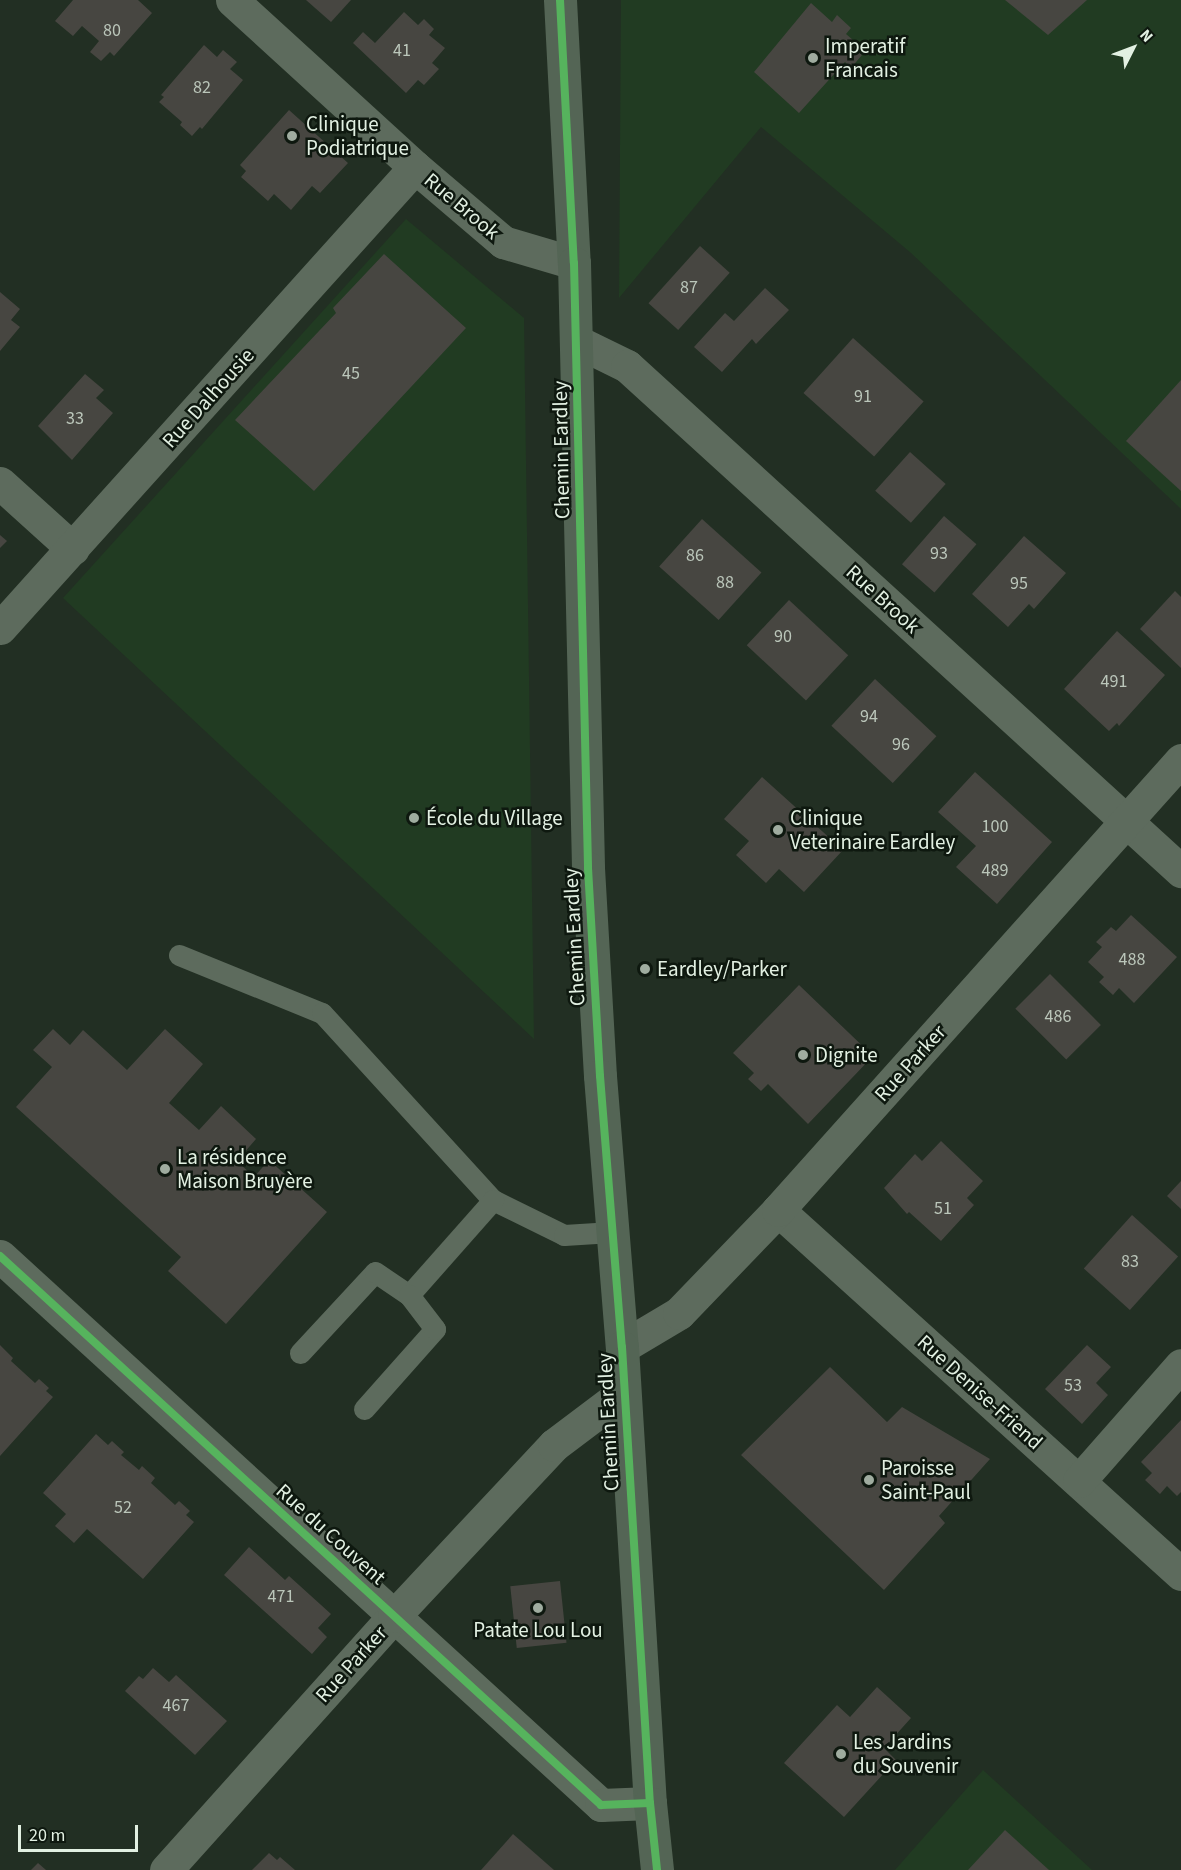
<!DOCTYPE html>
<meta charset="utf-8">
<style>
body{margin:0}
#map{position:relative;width:1181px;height:1870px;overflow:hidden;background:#222f23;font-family:"Source Sans 3",sans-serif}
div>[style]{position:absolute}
.built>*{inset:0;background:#213b22}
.building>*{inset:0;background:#474641;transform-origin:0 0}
.service>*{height:21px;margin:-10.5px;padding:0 10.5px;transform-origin:10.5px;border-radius:10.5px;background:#5d6b5d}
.minor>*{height:33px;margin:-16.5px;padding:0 16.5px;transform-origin:16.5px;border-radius:16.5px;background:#5d6b5d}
.secondary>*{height:33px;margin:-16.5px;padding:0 16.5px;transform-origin:16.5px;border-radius:16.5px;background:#546555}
.cycleway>*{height:8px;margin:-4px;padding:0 4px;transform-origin:4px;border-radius:4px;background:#56b35d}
.dots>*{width:16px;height:16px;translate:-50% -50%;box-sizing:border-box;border:3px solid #0e180f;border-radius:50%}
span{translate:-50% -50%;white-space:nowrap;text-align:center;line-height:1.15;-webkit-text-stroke:5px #0e180f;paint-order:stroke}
.number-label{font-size:18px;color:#bbc6ba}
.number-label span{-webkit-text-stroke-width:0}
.poi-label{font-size:21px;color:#e2f0e2}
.left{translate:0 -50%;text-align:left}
.street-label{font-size:21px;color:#e2f0e2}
.north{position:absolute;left:1103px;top:18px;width:60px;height:60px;-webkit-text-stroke:4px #0e180f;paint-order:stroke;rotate:48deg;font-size:16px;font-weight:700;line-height:24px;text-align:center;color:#e2f0e2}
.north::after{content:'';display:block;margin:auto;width:21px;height:27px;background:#e2f0e2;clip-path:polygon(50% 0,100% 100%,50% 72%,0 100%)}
.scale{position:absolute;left:18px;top:1825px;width:120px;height:27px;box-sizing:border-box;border:3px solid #e2f0e2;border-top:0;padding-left:8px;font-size:18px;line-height:21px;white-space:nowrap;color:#e2f0e2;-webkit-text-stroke:4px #0e180f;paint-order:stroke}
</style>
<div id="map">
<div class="built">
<i style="clip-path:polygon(621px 0,1181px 0,1181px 509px,911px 253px,761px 127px,619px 298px)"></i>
<i style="clip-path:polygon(406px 219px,524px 318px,534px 1039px,63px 598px)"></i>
<i style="clip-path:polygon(983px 1770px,1092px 1870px,895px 1870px)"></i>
</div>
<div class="building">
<i style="clip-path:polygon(73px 0,138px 0,152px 13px,114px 56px,110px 52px,101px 61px,90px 52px,99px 41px,82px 26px,73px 36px,55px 21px)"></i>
<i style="clip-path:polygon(306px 0,351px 0,331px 22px)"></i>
<i style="clip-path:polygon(1005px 0,1087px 0,1048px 35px)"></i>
<i style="clip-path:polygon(811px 3px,832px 22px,837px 15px,851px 28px,846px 34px,860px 46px,856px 50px,862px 55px,851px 68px,845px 62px,799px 113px,754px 72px)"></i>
<i style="clip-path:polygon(404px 12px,418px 25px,424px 19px,434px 29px,429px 35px,445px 48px,432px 63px,439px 69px,424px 85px,418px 80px,406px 93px,353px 43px,363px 32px,375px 43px)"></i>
<i style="clip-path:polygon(204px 45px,217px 57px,223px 50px,237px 62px,230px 69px,243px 80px,202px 129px,200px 127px,192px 136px,180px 125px,182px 122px,159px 102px,164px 97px,161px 95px)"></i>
<i style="clip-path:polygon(289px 110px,348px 163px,320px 193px,312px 186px,291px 210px,274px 194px,268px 201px,241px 177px,246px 171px,240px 165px)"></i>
<i style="left:700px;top:246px;width:40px;height:77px;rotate:42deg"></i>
<i style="clip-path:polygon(384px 254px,466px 328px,314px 491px,235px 420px,336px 313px,333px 308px)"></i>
<i style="clip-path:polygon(765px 288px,789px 310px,756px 344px,752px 339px,722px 372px,694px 347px,725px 313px,734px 321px)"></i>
<i style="clip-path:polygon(0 292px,20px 309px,11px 320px,20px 327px,0 351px)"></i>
<i style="left:853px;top:338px;width:95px;height:74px;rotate:42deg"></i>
<i style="clip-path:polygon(85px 374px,104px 390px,96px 398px,113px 413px,72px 460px,38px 426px)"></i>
<i style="clip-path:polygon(1181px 380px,1181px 491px,1126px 441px)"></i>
<i style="left:910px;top:452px;width:48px;height:52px;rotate:42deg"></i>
<i style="left:944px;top:516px;width:43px;height:64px;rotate:41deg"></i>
<i style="left:702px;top:519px;width:80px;height:64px;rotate:42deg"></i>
<i style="clip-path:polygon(0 535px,7px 541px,0 548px)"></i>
<i style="clip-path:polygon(1024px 536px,1066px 573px,1034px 609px,1029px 604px,1008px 627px,972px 594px)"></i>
<i style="clip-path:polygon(1175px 591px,1181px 597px,1181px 668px,1140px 629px)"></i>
<i style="left:789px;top:600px;width:81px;height:62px;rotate:43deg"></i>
<i style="clip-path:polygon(1117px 631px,1165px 675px,1119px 726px,1117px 723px,1109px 731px,1064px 689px)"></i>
<i style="left:875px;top:679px;width:84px;height:64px;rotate:43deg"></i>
<i style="clip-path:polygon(975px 772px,1052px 842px,997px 904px,956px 867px,976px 846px,938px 812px)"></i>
<i style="clip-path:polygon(762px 777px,843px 850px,804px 892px,779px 869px,766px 883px,736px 855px,749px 841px,724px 819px)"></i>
<i style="clip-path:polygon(1131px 915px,1177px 957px,1134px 1003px,1119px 988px,1113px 995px,1099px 982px,1104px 977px,1088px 962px,1102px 947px,1096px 942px,1111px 927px,1116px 931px)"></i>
<i style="left:1050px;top:974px;width:72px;height:49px;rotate:45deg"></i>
<i style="clip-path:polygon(799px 985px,873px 1056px,808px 1124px,768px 1084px,761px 1091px,748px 1079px,754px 1073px,733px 1053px)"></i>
<i style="clip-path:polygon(53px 1029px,70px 1045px,83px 1030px,127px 1070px,165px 1029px,203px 1064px,169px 1103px,199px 1130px,221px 1106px,256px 1139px,237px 1161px,254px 1177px,269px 1160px,327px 1212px,226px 1324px,168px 1271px,181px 1257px,16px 1107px,52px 1067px,33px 1050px)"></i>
<i style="clip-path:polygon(941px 1141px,983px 1181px,967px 1198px,974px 1205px,941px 1241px,909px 1212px,907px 1214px,884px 1188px,915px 1154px,922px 1161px)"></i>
<i style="clip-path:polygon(1181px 1181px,1181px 1209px,1167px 1196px)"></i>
<i style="left:1132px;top:1215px;width:62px;height:72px;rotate:42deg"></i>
<i style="clip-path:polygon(0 1345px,13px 1358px,11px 1361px,35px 1383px,39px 1379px,49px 1388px,46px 1391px,53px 1397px,0 1456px)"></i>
<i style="clip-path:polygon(1087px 1345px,1111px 1367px,1096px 1383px,1108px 1395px,1082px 1424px,1045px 1389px)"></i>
<i style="clip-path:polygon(830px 1367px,887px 1422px,902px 1407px,990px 1459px,939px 1516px,945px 1523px,884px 1590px,741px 1455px)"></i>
<i style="clip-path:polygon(1181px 1420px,1181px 1492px,1177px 1496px,1167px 1486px,1160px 1494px,1145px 1480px,1152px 1473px,1141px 1462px)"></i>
<i style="clip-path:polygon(96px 1434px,108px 1445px,112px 1441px,124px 1452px,121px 1455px,139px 1470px,142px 1466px,155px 1478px,151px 1483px,175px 1505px,179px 1501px,190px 1511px,186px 1515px,194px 1522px,143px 1579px,87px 1529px,74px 1543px,55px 1526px,66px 1514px,43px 1493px)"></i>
<i style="clip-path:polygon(249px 1547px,285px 1580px,289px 1576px,331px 1614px,318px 1628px,327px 1637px,312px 1654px,224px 1575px)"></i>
<i style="left:560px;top:1581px;width:62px;height:50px;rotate:84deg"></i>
<i style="clip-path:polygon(153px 1668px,169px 1682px,176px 1675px,227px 1721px,195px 1755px,125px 1691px,139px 1676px,143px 1679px)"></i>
<i style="clip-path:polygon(877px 1687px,911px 1718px,884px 1748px,896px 1760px,844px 1817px,784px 1763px,837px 1705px,850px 1717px)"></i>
<i style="clip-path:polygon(1005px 1830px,1049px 1870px,968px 1870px)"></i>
<i style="clip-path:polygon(513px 1834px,554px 1870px,481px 1870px)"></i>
<i style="clip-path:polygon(269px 1853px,277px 1860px,280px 1857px,295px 1870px,252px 1870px)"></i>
<i style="clip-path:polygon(38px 1863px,46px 1870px,31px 1870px)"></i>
</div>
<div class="service">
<i style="left:179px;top:955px;width:154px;rotate:22.1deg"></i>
<i style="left:322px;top:1013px;width:253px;rotate:47.6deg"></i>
<i style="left:493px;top:1200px;width:79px;rotate:26.2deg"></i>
<i style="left:564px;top:1235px;width:48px;rotate:-3.6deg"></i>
<i style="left:300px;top:1353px;width:110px;rotate:-47.2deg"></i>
<i style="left:375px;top:1272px;width:41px;rotate:34.1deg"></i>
<i style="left:409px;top:1295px;width:127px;rotate:-48.5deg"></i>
<i style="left:364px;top:1409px;width:107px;rotate:-48.4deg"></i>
<i style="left:435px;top:1329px;width:43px;rotate:-127.4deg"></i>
</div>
<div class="minor">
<i style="left:232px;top:0;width:248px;rotate:42.4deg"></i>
<i style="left:415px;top:167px;width:116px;rotate:40.4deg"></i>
<i style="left:503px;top:242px;width:74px;rotate:16.5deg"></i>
<i style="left:576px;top:341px;width:57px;rotate:26.1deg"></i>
<i style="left:627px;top:366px;width:750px;rotate:42.35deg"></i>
<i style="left:0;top:483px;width:98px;rotate:42.1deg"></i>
<i style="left:0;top:628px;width:620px;rotate:-48.01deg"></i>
<i style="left:778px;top:1210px;width:543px;rotate:42.09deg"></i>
<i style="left:0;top:1256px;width:814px;rotate:42.41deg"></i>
<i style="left:601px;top:1805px;width:49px;rotate:-2.3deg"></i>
<i style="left:622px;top:1347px;width:66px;rotate:-30.8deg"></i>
<i style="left:679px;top:1313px;width:143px;rotate:-46.1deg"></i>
<i style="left:778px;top:1210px;width:604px;rotate:-48.15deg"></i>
<i style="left:1079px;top:1481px;width:154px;rotate:-48.7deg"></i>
<i style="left:166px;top:1870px;width:341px;rotate:-48.1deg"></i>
<i style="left:394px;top:1616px;width:234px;rotate:-46.9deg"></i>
<i style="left:554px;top:1445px;width:86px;rotate:-37deg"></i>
</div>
<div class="secondary">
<i style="left:560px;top:0;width:263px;rotate:87deg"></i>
<i style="left:574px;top:263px;width:605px;rotate:88.67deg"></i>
<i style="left:588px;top:868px;width:208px;rotate:86.7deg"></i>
<i style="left:600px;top:1076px;width:272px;rotate:85.4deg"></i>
<i style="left:622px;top:1347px;width:457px;rotate:86.5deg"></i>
<i style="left:650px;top:1803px;width:67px;rotate:84deg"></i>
</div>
<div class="cycleway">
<i style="left:560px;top:0;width:263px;rotate:87deg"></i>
<i style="left:574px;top:263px;width:605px;rotate:88.67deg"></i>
<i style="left:588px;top:868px;width:208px;rotate:86.7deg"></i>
<i style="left:600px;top:1076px;width:272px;rotate:85.4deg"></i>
<i style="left:622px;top:1347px;width:457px;rotate:86.5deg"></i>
<i style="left:650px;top:1803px;width:67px;rotate:84deg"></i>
<i style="left:0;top:1256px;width:814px;rotate:42.41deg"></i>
<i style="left:601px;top:1805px;width:49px;rotate:-2.3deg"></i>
</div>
<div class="dots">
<i style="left:813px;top:58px;background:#9fac9f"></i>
<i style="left:292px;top:136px;background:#9fac9f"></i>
<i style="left:414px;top:818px;background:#9fac9f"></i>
<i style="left:778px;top:830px;background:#9fac9f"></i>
<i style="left:645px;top:969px;background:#9fac9f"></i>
<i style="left:803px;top:1055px;background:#9fac9f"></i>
<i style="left:165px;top:1169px;background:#9fac9f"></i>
<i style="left:869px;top:1480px;background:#9fac9f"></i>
<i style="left:538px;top:1608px;background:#9fac9f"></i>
<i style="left:841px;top:1754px;background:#9fac9f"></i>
</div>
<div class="number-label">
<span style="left:112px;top:31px">80</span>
<span style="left:402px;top:51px">41</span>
<span style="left:202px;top:88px">82</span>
<span style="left:689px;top:288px">87</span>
<span style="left:351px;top:374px">45</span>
<span style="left:863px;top:397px">91</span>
<span style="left:75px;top:419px">33</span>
<span style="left:939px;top:554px">93</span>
<span style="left:695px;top:556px">86</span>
<span style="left:725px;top:583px">88</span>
<span style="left:1019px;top:584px">95</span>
<span style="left:783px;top:637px">90</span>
<span style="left:1114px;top:682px">491</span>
<span style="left:869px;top:717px">94</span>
<span style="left:901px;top:745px">96</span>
<span style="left:995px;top:827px">100</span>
<span style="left:995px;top:871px">489</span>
<span style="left:1132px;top:960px">488</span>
<span style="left:1058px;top:1017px">486</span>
<span style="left:943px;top:1209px">51</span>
<span style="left:1130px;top:1262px">83</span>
<span style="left:1073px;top:1386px">53</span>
<span style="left:123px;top:1508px">52</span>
<span style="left:281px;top:1597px">471</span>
<span style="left:176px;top:1706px">467</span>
</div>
<div class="poi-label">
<span class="left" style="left:825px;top:58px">Imperatif<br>Francais</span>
<span class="left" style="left:306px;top:136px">Clinique<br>Podiatrique</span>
<span class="left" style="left:426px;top:818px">École du Village</span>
<span class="left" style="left:790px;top:830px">Clinique<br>Veterinaire Eardley</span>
<span class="left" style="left:657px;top:969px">Eardley/Parker</span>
<span class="left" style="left:815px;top:1055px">Dignite</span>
<span class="left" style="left:177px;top:1169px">La résidence<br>Maison Bruyère</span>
<span class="left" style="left:881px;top:1480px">Paroisse<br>Saint-Paul</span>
<span style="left:538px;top:1630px">Patate Lou Lou</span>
<span class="left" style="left:853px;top:1754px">Les Jardins<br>du Souvenir</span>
</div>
<div class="street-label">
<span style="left:462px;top:206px;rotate:40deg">Rue Brook</span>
<span style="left:208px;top:398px;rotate:-48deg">Rue Dalhousie</span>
<span style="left:561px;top:450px;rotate:-91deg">Chemin Eardley</span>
<span style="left:883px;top:599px;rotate:42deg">Rue Brook</span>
<span style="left:574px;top:937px;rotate:-93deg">Chemin Eardley</span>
<span style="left:910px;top:1063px;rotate:-48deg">Rue Parker</span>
<span style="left:980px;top:1392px;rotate:42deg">Rue Denise-Friend</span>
<span style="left:608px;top:1422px;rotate:-93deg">Chemin Eardley</span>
<span style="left:331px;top:1534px;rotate:42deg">Rue du Couvent</span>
<span style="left:351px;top:1664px;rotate:-48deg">Rue Parker</span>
</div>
<div class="north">N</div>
<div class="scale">20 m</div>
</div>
